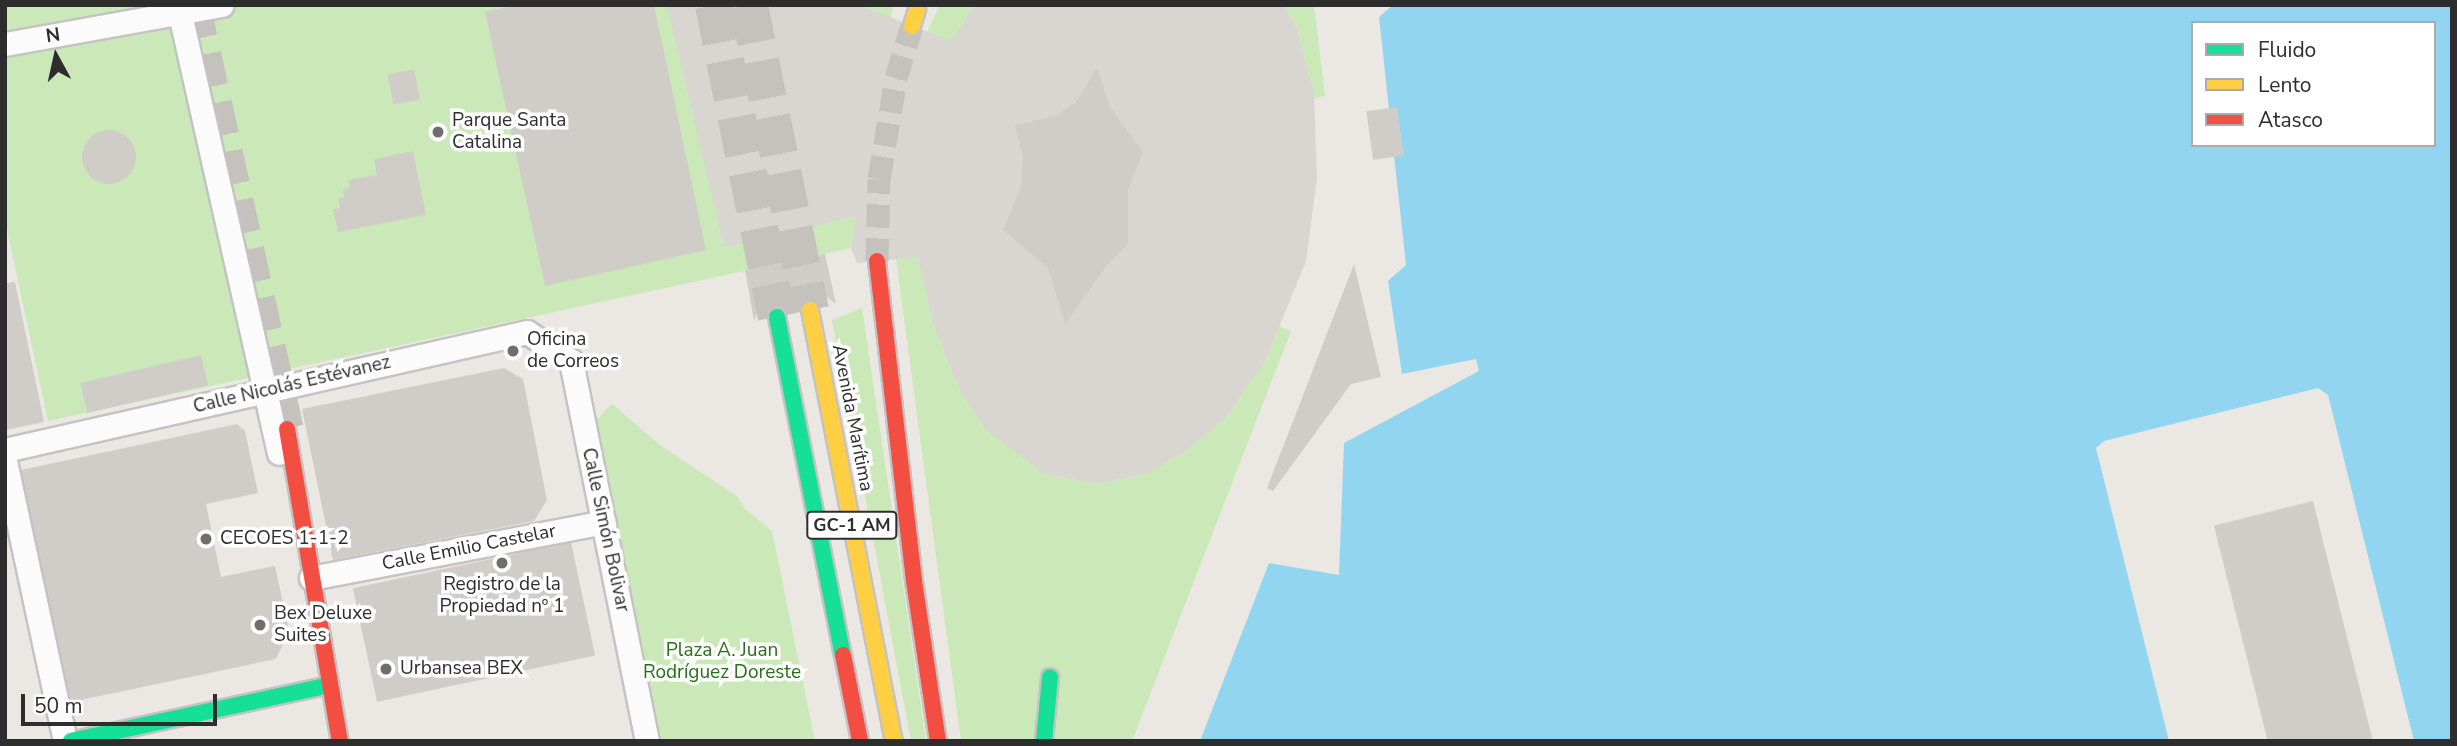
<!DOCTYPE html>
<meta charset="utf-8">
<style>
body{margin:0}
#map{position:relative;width:2457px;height:746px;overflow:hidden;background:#ebe7e2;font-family:"Nunito Sans",sans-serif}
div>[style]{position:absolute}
.green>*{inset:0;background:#cbe8b9}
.plaza>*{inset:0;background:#d9d5d1}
.water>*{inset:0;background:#92d5f0}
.building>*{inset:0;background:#d0cdc9;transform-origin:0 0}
.round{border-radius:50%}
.street-tunnel>*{height:23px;margin-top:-11.5px;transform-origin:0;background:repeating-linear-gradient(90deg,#c5c2be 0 23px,transparent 0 34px)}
.secondary-tunnel>*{height:33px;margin-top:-16.5px;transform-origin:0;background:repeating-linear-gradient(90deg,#c5c2be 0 33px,transparent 0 50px)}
.highway-tunnel>*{height:38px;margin-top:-19px;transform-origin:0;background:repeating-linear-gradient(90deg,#c5c2be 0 38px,transparent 0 57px)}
.roads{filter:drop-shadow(2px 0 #c4c3c3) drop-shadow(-2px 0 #c4c3c3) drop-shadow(0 2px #c4c3c3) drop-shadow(0 -2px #c4c3c3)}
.street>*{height:23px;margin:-11.5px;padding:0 11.5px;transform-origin:11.5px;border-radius:11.5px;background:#fcfbfb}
.fast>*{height:16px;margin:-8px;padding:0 8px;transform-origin:8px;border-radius:8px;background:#16e098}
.slow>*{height:16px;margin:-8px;padding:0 8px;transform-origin:8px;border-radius:8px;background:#ffcf43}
.jam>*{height:16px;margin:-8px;padding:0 8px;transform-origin:8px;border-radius:8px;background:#f24e42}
.dots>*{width:19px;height:19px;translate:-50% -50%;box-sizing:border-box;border:4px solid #fff;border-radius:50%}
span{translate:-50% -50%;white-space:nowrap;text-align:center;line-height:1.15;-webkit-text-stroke:7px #fff;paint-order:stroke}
.shield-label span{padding:2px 5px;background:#fff;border:2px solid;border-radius:5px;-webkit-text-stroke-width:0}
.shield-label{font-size:18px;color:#2d2d2d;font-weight:700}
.poi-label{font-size:19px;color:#2d2d2d}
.left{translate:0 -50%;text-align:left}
.street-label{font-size:19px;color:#2d2d2d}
.park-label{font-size:19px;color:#267016}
.frame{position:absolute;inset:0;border:7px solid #2d2d2d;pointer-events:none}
.legend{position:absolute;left:2191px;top:21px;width:245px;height:126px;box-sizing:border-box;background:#fff;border:2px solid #ababab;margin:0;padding:9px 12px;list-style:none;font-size:21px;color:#2d2d2d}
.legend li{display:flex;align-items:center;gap:14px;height:35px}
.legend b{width:35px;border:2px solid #ababab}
.north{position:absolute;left:21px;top:21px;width:70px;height:70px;-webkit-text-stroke:5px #fff;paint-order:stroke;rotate:352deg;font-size:19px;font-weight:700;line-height:28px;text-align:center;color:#2d2d2d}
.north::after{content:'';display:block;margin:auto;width:24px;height:32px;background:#2d2d2d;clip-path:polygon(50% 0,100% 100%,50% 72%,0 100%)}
.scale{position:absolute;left:21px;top:694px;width:196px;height:32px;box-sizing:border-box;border:4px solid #2d2d2d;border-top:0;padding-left:9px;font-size:21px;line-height:24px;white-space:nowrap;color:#2d2d2d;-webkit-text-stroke:5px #fff;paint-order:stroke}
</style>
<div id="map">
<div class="green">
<i style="clip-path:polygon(5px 5px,893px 5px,851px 248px,48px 421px,5px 220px)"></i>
<i style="clip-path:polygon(940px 5px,974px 5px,952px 42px,927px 32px)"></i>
<i style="clip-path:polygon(1284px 5px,1314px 5px,1325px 96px,1315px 98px,1297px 29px)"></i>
<i style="clip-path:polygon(918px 257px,933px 324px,960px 391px,1045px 474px,1097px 484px,1146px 474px,1265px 361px,1279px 326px,1291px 331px,1132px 741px,961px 741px,896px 259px)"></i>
<i style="clip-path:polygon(862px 308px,926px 741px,911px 741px,832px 320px)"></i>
<i style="clip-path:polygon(612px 404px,660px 445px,737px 496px,745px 509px,772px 531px,815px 741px,660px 741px,597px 419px)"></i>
</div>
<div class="plaza">
<i style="clip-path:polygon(667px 5px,858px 5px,952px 41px,974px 5px,1284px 5px,1297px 29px,1314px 93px,1317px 178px,1306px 261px,1265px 361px,1225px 418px,1181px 454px,1146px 474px,1097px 484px,1045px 474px,986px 430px,960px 391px,933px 324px,918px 257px,857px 263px,851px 248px,856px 216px,724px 247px)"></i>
</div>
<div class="water">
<i style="clip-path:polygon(evenodd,1393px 5px,2452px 5px,2452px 741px,2414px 741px,2328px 395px,2318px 388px,2104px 441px,2096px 448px,2169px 741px,1200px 741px,1269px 563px,1339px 575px,1344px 443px,1479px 371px,1476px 359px,1402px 374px,1388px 281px,1406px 265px,1379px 17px,1393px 5px,2193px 23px,2434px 23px,2434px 145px,2193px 145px,2193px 23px)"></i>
</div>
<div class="building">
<i style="clip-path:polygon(519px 5px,654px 5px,706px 250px,545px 286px,485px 12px)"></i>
<i style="clip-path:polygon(1097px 68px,1110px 107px,1143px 152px,1128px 190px,1128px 244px,1106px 266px,1065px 324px,1048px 268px,1003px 230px,1021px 186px,1023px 158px,1015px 125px,1056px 116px,1076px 102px)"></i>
<i style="left:414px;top:69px;width:31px;height:27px;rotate:79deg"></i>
<i style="left:1397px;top:107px;width:49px;height:31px;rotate:82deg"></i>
<i class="round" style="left:82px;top:130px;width:54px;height:54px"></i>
<i style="clip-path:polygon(413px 151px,426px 215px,338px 232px,333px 209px,340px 208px,338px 198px,344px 197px,343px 189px,350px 188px,348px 180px,377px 175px,374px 159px)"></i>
<i style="clip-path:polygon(825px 254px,836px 304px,818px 290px,805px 289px,791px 301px,773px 295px,763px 300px,754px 321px,745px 270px)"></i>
<i style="clip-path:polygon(1354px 264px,1381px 377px,1351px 384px,1273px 491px,1267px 488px)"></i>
<i style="clip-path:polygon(15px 282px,44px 422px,5px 430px,5px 283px)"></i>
<i style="left:201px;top:355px;width:31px;height:124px;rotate:77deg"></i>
<i style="clip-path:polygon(504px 368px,523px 379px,547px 500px,534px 521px,333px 560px,302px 409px)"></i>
<i style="clip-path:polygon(237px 424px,245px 431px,258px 493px,206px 504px,221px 577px,275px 566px,289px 631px,276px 659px,71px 702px,21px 470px)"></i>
<i style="left:2313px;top:501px;width:247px;height:102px;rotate:76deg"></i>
<i style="left:571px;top:542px;width:116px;height:223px;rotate:78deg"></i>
</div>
<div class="street-tunnel">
<i style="left:877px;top:261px;width:82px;rotate:-88.6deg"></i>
<i style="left:879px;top:179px;width:102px;rotate:-80.4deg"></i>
<i style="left:896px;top:78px;width:54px;rotate:-72.9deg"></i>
</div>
<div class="secondary-tunnel">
<i style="left:194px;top:5px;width:434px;rotate:77.6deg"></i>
</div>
<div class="highway-tunnel">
<i style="left:714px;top:5px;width:318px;rotate:78.6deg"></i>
<i style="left:749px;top:5px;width:311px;rotate:78.7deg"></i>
</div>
<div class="roads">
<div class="street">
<i style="left:178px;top:5px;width:459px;rotate:77.3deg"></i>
<i style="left:5px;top:44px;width:220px;rotate:-10.2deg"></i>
<i style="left:5px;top:450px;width:535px;rotate:-12.74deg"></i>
<i style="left:527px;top:332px;width:53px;rotate:33.4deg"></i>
<i style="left:571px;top:361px;width:388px;rotate:78.7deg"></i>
<i style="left:5px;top:461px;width:286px;rotate:77.9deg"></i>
<i style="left:311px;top:578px;width:298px;rotate:-10.8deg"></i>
</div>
<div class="fast">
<i style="left:777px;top:317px;width:344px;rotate:79deg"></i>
<i style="left:71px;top:741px;width:264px;rotate:-12.2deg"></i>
<i style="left:1044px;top:741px;width:64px;rotate:-84.6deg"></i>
</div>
<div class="slow">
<i style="left:912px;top:26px;width:17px;rotate:-73deg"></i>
<i style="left:810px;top:310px;width:439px;rotate:79deg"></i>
</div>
<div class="jam">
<i style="left:877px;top:261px;width:322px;rotate:83.4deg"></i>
<i style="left:914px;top:581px;width:162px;rotate:81.5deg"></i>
<i style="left:287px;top:429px;width:316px;rotate:80.4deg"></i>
<i style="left:843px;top:655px;width:88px;rotate:78.8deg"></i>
</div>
</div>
<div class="dots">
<i style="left:438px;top:132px;background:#706e6c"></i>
<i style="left:513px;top:351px;background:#706e6c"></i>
<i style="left:206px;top:539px;background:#706e6c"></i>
<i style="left:502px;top:563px;background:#706e6c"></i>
<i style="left:260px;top:625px;background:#706e6c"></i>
<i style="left:386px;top:669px;background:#706e6c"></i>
</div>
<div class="shield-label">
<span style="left:852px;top:525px">GC-1 AM</span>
</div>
<div class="poi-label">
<span class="left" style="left:452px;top:132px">Parque Santa<br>Catalina</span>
<span class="left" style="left:527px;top:351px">Oficina<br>de Correos</span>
<span class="left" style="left:220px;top:539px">CECOES 1-1-2</span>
<span style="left:502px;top:596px">Registro de la<br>Propiedad nº 1</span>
<span class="left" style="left:274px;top:625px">Bex Deluxe<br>Suites</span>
<span class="left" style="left:400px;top:669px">Urbansea BEX</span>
</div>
<div class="street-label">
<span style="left:292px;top:385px;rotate:-13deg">Calle Nicolás Estévanez</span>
<span style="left:852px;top:418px;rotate:79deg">Avenida Marítima</span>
<span style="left:605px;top:530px;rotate:78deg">Calle Simón Bolivar</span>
<span style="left:469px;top:548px;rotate:-11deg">Calle Emilio Castelar</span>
</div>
<div class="park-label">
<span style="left:722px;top:662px">Plaza A. Juan<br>Rodríguez Doreste</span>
</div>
<div class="frame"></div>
<ul class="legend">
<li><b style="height:9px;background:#16e098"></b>Fluido</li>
<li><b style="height:9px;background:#ffcf43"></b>Lento</li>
<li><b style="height:9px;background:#f24e42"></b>Atasco</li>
</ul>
<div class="north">N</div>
<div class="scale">50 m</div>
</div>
